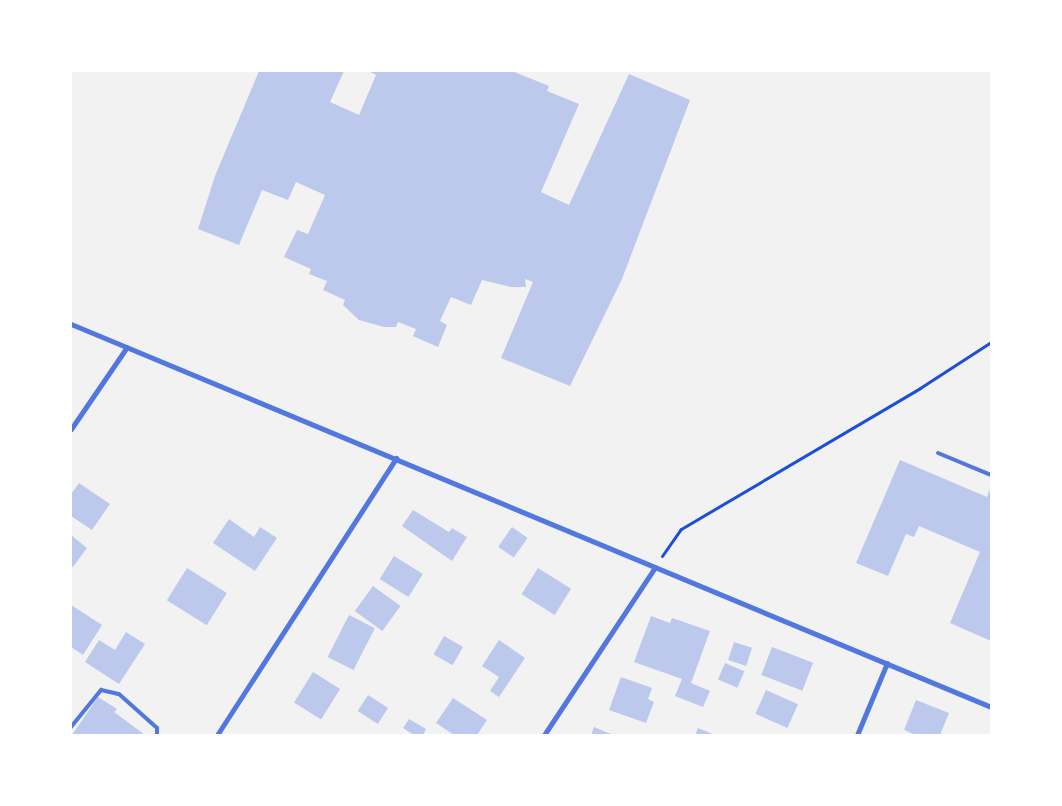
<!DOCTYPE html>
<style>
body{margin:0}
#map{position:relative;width:1062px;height:806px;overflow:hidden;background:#f2f2f2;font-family:Inter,sans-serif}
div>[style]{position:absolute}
.building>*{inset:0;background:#bdc9ec;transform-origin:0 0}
.path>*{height:3px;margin:-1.5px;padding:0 1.5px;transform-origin:1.5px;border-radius:1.5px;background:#1d4ed8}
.service>*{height:4px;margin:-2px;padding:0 2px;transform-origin:2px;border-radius:2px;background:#5277de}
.minor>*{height:5px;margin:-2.5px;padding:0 2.5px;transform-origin:2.5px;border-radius:2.5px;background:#5277de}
span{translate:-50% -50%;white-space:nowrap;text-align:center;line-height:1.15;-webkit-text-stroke:5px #fff;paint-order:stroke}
.frame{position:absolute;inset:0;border:72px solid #fff;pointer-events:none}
</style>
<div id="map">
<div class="building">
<i style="clip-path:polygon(259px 71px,344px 71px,330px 102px,359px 115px,376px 75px,369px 71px,512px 71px,549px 86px,547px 91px,579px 104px,541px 192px,569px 205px,629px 74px,690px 100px,622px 279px,570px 386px,501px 358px,533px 282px,525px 279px,526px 287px,511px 287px,482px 280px,471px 305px,451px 297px,440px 321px,447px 325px,438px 347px,413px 336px,416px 329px,398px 322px,396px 327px,384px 327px,359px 320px,343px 305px,345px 300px,323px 290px,327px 281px,309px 274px,311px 269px,284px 257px,297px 230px,308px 234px,325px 195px,296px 182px,288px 200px,262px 190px,239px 245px,198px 229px,215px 176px)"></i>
<i style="clip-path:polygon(900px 460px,987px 497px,989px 491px,991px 492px,991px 641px,950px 623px,980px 552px,919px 526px,914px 537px,906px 534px,888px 576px,856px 563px)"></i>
<i style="clip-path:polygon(79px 483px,110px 504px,92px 530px,71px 516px,71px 494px)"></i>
<i style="clip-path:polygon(413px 510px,449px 532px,452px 528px,467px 537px,452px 561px,402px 526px)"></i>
<i style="clip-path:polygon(229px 519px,254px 537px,260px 527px,277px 538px,255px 571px,213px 543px)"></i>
<i style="left:512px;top:527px;width:19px;height:24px;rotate:35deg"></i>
<i style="clip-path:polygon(71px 535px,87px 548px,73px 567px,71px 566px)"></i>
<i style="left:394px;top:556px;width:34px;height:27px;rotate:32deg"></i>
<i style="left:187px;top:568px;width:47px;height:38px;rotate:32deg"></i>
<i style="left:538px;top:568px;width:39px;height:31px;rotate:32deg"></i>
<i style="left:373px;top:586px;width:34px;height:31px;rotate:36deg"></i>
<i style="clip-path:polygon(71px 605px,102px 625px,83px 655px,71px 647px)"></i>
<i style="left:349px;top:615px;width:29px;height:47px;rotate:27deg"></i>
<i style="clip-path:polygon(651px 616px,670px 623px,672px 618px,710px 631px,691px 683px,686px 681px,710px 691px,703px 707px,675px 696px,682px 679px,634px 662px)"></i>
<i style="clip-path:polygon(126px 632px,145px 644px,119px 684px,85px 662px,99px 640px,115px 650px)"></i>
<i style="left:444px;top:636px;width:22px;height:21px;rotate:30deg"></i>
<i style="clip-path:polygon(499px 640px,525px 658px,499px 697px,490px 691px,499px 677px,482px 666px)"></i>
<i style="left:734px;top:642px;width:19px;height:19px;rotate:18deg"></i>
<i style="left:772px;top:647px;width:44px;height:30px;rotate:21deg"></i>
<i style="left:725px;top:663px;width:21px;height:18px;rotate:23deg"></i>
<i style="left:313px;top:672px;width:32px;height:36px;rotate:32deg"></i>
<i style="clip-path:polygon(621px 677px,652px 688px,648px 699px,654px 702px,646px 723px,609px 710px)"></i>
<i style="left:766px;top:690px;width:35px;height:26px;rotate:24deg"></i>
<i style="left:368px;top:695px;width:24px;height:19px;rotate:33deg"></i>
<i style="clip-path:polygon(98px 697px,117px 709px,114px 712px,145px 735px,72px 735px)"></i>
<i style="clip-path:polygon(453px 698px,487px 720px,477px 735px,454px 735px,436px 723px)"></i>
<i style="clip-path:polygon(916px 700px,949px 713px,940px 735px,916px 735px,904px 730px)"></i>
<i style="clip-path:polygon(409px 719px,426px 729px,423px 735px,414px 735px,403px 728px)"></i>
<i style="clip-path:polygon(594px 727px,613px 735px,591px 735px)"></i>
<i style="clip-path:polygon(698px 728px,715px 735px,695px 735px)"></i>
</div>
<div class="path">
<i style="left:662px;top:556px;width:33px;rotate:-55deg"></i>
<i style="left:681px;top:529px;width:277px;rotate:-30.5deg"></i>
<i style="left:920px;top:388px;width:85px;rotate:-32.9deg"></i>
</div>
<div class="service">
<i style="left:938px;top:453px;width:57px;rotate:22.5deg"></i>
<i style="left:71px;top:727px;width:48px;rotate:-51deg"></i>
<i style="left:101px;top:690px;width:18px;rotate:13deg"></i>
<i style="left:119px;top:694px;width:51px;rotate:41.8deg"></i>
<i style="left:157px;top:728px;width:7px;rotate:90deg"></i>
</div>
<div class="minor">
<i style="left:71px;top:324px;width:997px;rotate:22.6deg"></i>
<i style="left:71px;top:429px;width:99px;rotate:-55.7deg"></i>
<i style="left:217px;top:735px;width:330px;rotate:-57.1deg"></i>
<i style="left:544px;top:735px;width:201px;rotate:-56.5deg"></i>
<i style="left:857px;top:735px;width:78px;rotate:-67.4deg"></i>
</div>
<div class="frame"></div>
</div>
